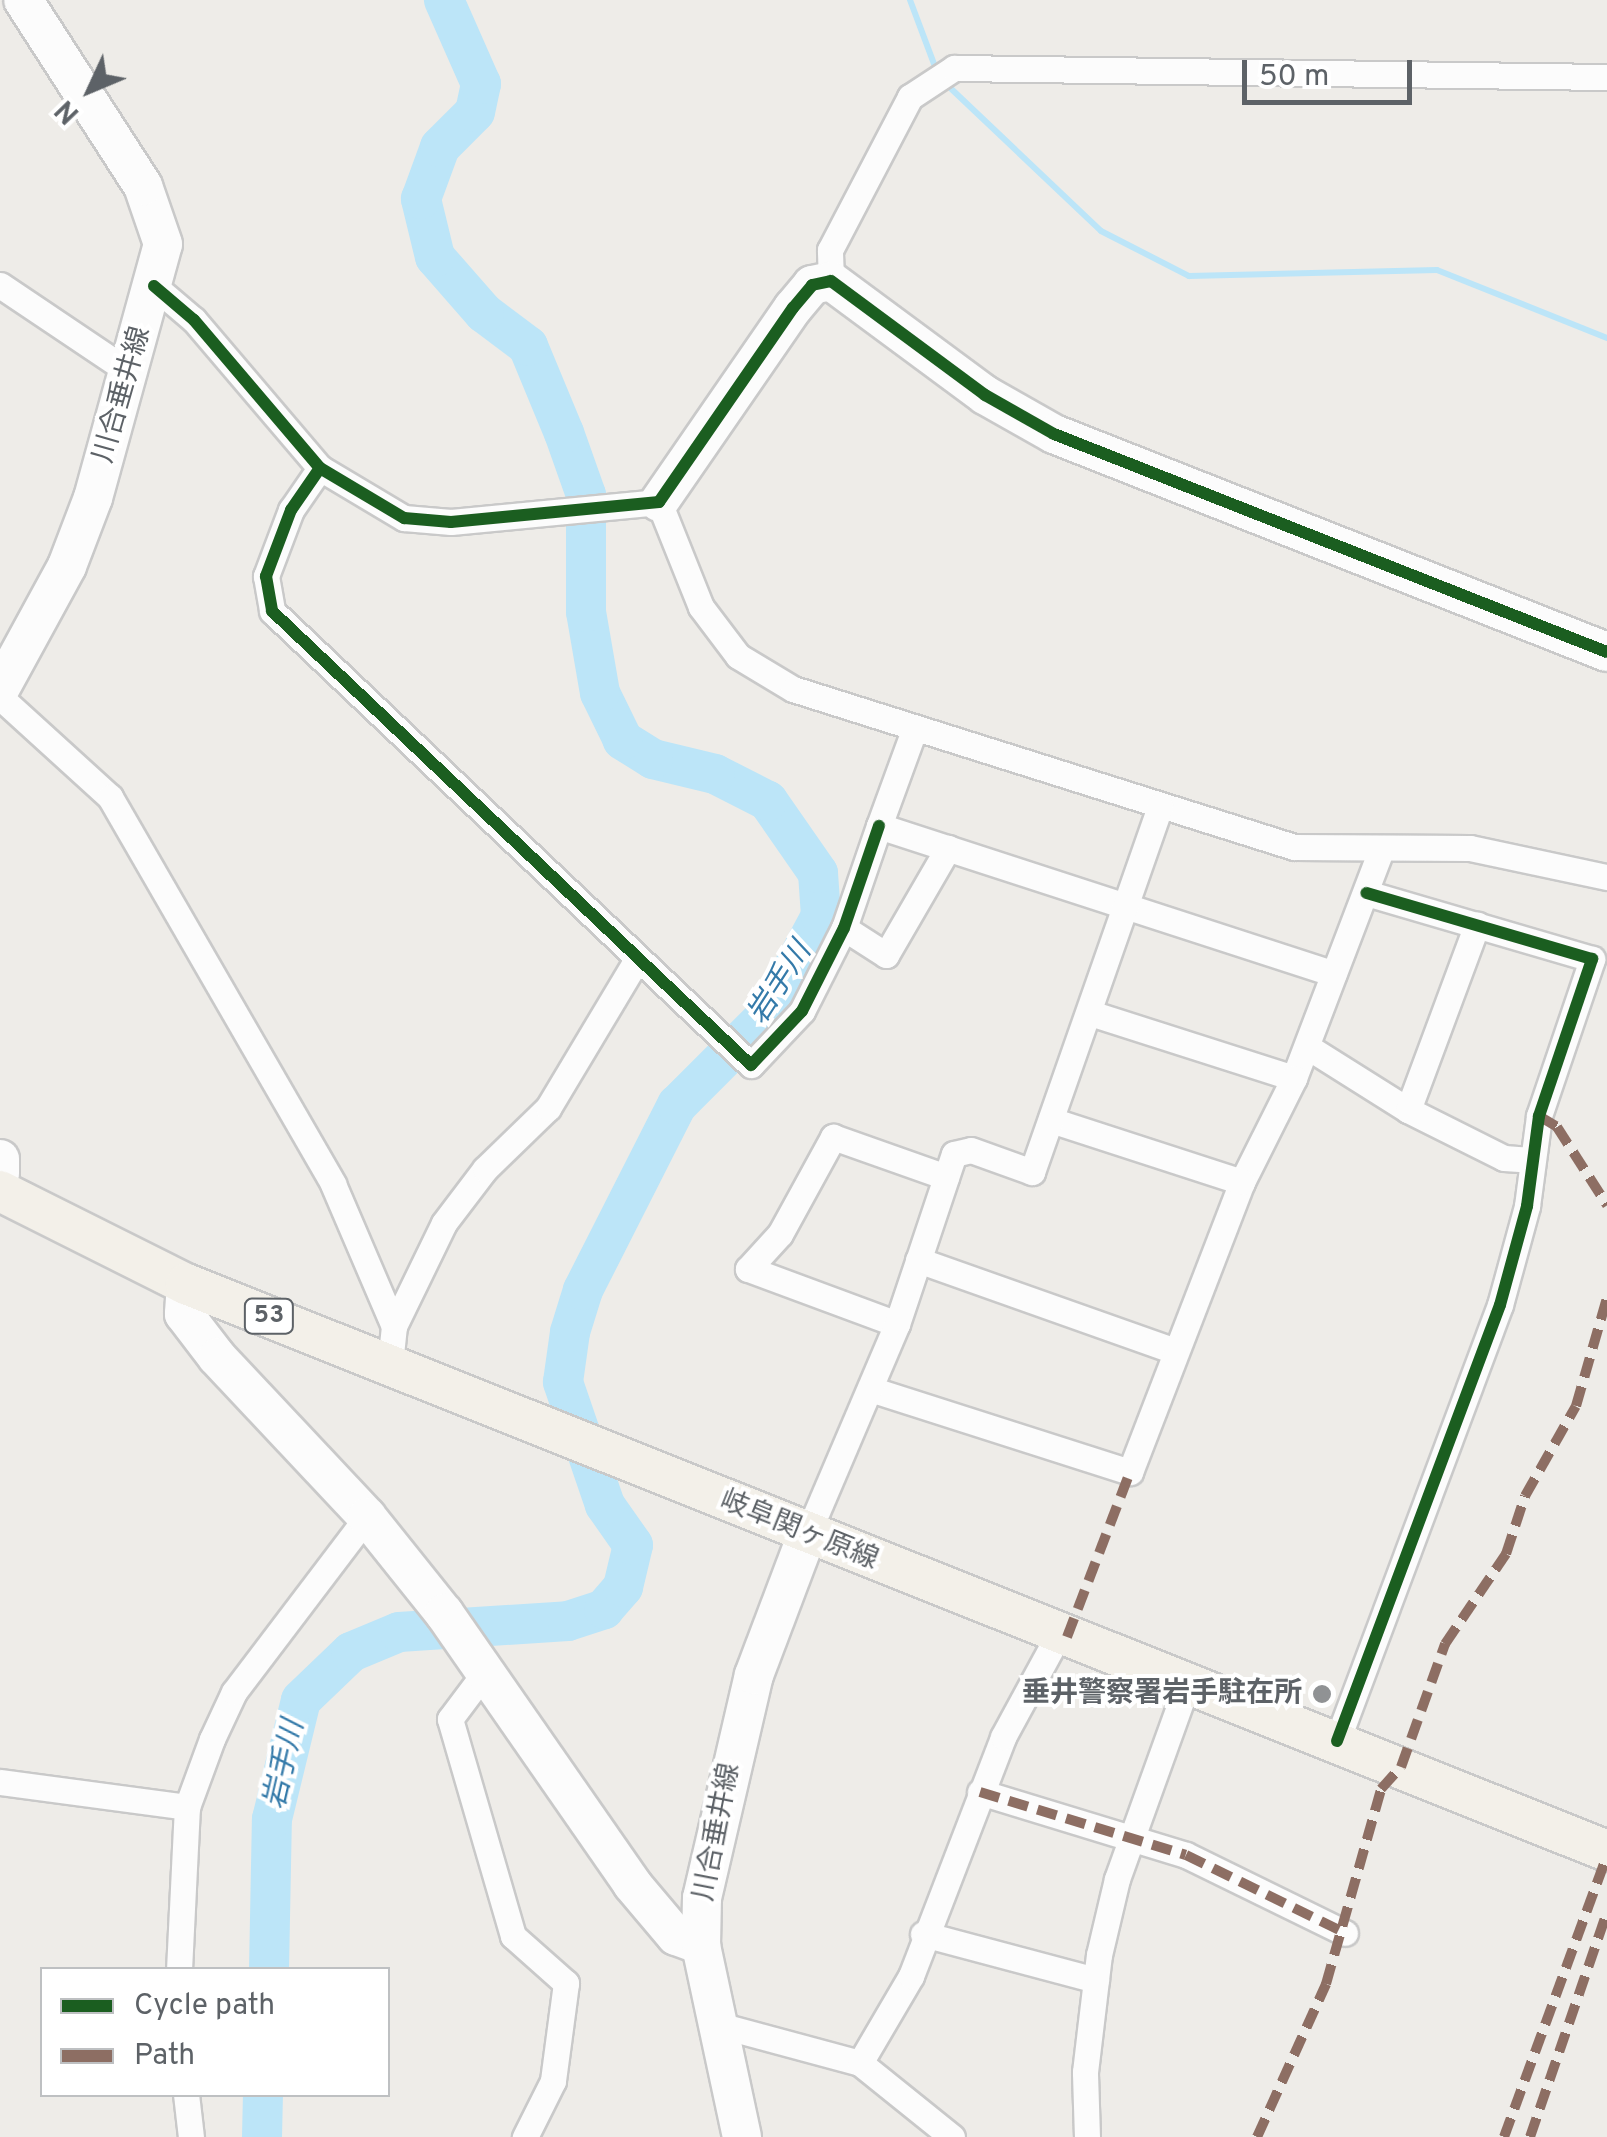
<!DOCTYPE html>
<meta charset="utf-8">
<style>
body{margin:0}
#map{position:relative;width:1607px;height:2137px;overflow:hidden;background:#eeece8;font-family:Overpass,"Noto Sans JP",sans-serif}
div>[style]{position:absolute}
.stream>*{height:6px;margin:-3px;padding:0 3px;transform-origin:3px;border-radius:3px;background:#bce5f8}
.river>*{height:40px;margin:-20px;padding:0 20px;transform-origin:20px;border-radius:20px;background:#bce5f8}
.roads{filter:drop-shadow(2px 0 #c9c9c9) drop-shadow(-2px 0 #c9c9c9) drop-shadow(0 2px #c9c9c9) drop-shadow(0 -2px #c9c9c9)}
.street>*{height:25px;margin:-12.5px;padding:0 12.5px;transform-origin:12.5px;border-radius:12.5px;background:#fcfcfc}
.secondary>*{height:38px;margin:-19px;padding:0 19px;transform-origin:19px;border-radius:19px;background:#fcfcfc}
.primary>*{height:40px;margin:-20px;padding:0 20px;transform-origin:20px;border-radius:20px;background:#f3f0e9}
.quiet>*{height:10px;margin-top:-5px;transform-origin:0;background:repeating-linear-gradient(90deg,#8d6e63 0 20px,transparent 0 30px)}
.cycleway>*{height:12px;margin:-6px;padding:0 6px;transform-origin:6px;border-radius:6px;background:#1b5e20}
.dots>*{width:28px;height:28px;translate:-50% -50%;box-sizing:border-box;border:5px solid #fff;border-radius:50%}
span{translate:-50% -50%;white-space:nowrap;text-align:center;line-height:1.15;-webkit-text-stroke:8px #fff;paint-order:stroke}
.shield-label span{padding:2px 8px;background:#fff;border:2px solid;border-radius:8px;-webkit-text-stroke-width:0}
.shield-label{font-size:25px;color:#5d6267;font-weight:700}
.street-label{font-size:28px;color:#5d6267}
.poi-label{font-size:28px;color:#5d6267;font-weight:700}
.right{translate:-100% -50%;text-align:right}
.water-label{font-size:30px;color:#347aa9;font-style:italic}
.legend{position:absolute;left:40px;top:1967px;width:350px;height:130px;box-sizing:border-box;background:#fff;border:2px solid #bec0c2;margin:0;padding:12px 18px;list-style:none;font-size:30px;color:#5d6267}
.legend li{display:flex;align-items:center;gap:20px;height:50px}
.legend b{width:50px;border:2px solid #bec0c2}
.north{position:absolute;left:40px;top:40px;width:100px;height:100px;-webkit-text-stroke:8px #fff;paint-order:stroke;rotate:226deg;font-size:28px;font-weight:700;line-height:40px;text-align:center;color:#5d6267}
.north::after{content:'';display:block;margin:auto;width:35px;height:45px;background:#5d6267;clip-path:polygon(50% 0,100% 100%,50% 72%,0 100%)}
.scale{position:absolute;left:1242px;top:60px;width:170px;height:45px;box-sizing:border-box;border:5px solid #5d6267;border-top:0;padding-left:12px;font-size:30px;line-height:35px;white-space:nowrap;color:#5d6267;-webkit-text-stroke:8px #fff;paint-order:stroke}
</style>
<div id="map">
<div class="stream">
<i style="left:910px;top:0;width:77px;rotate:69.4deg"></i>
<i style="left:944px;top:82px;width:216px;rotate:43.5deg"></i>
<i style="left:1101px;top:231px;width:99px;rotate:27.1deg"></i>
<i style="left:1189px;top:276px;width:248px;rotate:-1.4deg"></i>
<i style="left:1437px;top:270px;width:183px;rotate:21.8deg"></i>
</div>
<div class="river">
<i style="left:269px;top:1970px;width:151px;rotate:-88.9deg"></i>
<i style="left:272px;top:1819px;width:122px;rotate:-76.3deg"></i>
<i style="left:301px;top:1700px;width:69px;rotate:-43.8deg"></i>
<i style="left:351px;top:1652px;width:52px;rotate:-22.6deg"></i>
<i style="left:399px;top:1632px;width:169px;rotate:-3.7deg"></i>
<i style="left:568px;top:1621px;width:38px;rotate:-18deg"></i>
<i style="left:604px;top:1609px;width:29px;rotate:-49deg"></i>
<i style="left:623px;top:1587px;width:43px;rotate:-76.6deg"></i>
<i style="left:633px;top:1545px;width:49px;rotate:-125deg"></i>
<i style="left:605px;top:1505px;width:130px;rotate:-108.9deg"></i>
<i style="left:563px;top:1382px;width:50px;rotate:-82deg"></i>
<i style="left:570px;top:1332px;width:44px;rotate:-72.8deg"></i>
<i style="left:583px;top:1290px;width:208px;rotate:-63.1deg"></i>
<i style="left:677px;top:1105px;width:130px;rotate:-45deg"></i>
<i style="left:769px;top:1013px;width:110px;rotate:-61.8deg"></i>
<i style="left:821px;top:916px;width:43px;rotate:-94deg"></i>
<i style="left:818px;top:873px;width:88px;rotate:-124.8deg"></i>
<i style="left:768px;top:801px;width:59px;rotate:-153deg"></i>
<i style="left:715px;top:774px;width:64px;rotate:-166.4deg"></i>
<i style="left:653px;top:759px;width:36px;rotate:-148deg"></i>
<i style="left:623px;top:740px;width:52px;rotate:-116.1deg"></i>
<i style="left:600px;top:693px;width:82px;rotate:-99.8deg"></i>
<i style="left:586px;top:612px;width:117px;rotate:-90deg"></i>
<i style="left:586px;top:495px;width:66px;rotate:-109.5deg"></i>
<i style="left:564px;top:433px;width:94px;rotate:-112.5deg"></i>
<i style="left:528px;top:346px;width:55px;rotate:-143.1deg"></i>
<i style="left:484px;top:313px;width:74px;rotate:-131.2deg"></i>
<i style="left:435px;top:257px;width:60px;rotate:-103.6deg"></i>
<i style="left:421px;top:199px;width:55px;rotate:-69.9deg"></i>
<i style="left:440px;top:147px;width:49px;rotate:-45deg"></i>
<i style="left:475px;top:112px;width:29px;rotate:-78deg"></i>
<i style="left:481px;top:84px;width:92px;rotate:-113.8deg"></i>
<i style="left:262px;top:2137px;width:43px;rotate:-88.7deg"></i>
</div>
<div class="roads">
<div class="street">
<i style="left:831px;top:281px;width:31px;rotate:-92deg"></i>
<i style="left:830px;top:250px;width:173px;rotate:-62.4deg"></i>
<i style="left:910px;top:97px;width:53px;rotate:-33.4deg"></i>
<i style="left:954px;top:68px;width:653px;rotate:0.79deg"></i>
<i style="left:0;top:285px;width:158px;rotate:33.9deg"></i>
<i style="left:154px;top:286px;width:52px;rotate:40.4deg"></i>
<i style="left:194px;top:320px;width:194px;rotate:49.6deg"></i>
<i style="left:320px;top:468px;width:98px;rotate:30.8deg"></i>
<i style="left:404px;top:518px;width:47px;rotate:4.9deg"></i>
<i style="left:451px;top:522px;width:209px;rotate:-5.5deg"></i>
<i style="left:659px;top:502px;width:113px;rotate:68.2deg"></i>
<i style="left:701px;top:607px;width:61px;rotate:52.9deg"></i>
<i style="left:738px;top:656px;width:64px;rotate:31deg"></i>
<i style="left:793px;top:689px;width:525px;rotate:17.5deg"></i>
<i style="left:1294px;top:847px;width:176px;rotate:0.3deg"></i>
<i style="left:1470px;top:848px;width:140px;rotate:12deg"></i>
<i style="left:320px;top:468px;width:51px;rotate:124.6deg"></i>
<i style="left:291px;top:510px;width:71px;rotate:110.7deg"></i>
<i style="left:266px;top:576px;width:36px;rotate:80deg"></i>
<i style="left:272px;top:611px;width:660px;rotate:43.47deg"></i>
<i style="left:751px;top:1065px;width:74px;rotate:-46.6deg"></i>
<i style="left:802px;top:1011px;width:93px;rotate:-63.2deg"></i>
<i style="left:844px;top:928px;width:108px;rotate:-71.1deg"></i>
<i style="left:0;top:697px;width:149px;rotate:42.3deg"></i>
<i style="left:110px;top:797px;width:447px;rotate:60deg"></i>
<i style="left:333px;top:1184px;width:155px;rotate:66.8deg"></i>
<i style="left:394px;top:1326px;width:36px;rotate:96deg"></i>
<i style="left:913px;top:733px;width:99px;rotate:110.1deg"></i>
<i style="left:879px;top:826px;width:478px;rotate:18deg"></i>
<i style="left:844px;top:928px;width:50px;rotate:32.7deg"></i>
<i style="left:886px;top:955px;width:124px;rotate:-59.9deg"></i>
<i style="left:1090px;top:1013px;width:214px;rotate:17.7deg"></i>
<i style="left:1294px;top:1078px;width:244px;rotate:-69.1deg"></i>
<i style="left:1311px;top:1049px;width:115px;rotate:32.2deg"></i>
<i style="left:1408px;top:1110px;width:107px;rotate:26.6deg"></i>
<i style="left:1504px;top:1158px;width:27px;rotate:4deg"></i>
<i style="left:1408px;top:1110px;width:198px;rotate:-69.6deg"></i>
<i style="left:1242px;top:1182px;width:116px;rotate:-63.4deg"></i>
<i style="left:918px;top:1260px;width:273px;rotate:19.5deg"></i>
<i style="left:897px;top:1324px;width:159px;rotate:-159.7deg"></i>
<i style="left:748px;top:1269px;width:47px;rotate:-47.6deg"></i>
<i style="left:780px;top:1234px;width:111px;rotate:-61.3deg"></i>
<i style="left:833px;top:1137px;width:120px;rotate:19.5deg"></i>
<i style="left:394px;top:1326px;width:114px;rotate:-64.1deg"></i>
<i style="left:444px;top:1223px;width:68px;rotate:-52.8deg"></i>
<i style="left:485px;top:1169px;width:88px;rotate:-44.1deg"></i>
<i style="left:548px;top:1108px;width:174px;rotate:-59.1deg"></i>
<i style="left:870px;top:1389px;width:273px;rotate:17.7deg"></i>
<i style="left:1130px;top:1472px;width:311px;rotate:-68.9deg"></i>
<i style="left:1242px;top:1182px;width:201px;rotate:-162deg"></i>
<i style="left:807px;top:1535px;width:229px;rotate:-66.9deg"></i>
<i style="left:897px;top:1324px;width:179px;rotate:-71.5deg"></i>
<i style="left:954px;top:1154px;width:17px;rotate:-13deg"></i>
<i style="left:971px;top:1150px;width:65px;rotate:19.8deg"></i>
<i style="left:1032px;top:1172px;width:388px;rotate:-70.7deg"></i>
<i style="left:486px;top:1671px;width:60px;rotate:126.9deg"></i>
<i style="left:450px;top:1719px;width:226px;rotate:73.8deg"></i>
<i style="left:513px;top:1936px;width:71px;rotate:41.6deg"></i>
<i style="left:566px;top:1983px;width:99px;rotate:97.6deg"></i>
<i style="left:553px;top:2081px;width:63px;rotate:116.6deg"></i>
<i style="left:1337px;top:1741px;width:465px;rotate:-69.5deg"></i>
<i style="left:1500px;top:1305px;width:103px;rotate:-74.7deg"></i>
<i style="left:1527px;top:1206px;width:91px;rotate:-82.4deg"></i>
<i style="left:1539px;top:1116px;width:166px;rotate:-71.3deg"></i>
<i style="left:1592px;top:959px;width:235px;rotate:-163.7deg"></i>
<i style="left:0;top:1782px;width:189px;rotate:7.6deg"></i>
<i style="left:980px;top:1792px;width:215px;rotate:17deg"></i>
<i style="left:1186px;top:1855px;width:177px;rotate:26.1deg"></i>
<i style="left:923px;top:1934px;width:179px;rotate:14.9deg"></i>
<i style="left:179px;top:1970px;width:163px;rotate:-87.2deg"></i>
<i style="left:187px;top:1807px;width:72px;rotate:-69.8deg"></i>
<i style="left:212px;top:1739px;width:52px;rotate:-64.9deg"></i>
<i style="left:234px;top:1692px;width:220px;rotate:-52.8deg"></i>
<i style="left:719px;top:2025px;width:146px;rotate:15.1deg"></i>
<i style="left:860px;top:2063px;width:118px;rotate:38.8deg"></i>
<i style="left:860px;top:2063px;width:101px;rotate:-59.6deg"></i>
<i style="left:911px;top:1976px;width:256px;rotate:-68.9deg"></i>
<i style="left:1003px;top:1737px;width:117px;rotate:-61.5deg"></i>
<i style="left:186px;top:2094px;width:43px;rotate:83.4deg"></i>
<i style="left:1087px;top:2137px;width:65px;rotate:-91.8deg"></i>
<i style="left:1085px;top:2072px;width:118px;rotate:-83.2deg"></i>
<i style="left:1099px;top:1955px;width:78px;rotate:-76.7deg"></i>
<i style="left:1117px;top:1879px;width:206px;rotate:-70.2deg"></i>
</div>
<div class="secondary">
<i style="left:659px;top:502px;width:236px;rotate:-55.4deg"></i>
<i style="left:793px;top:308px;width:30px;rotate:-50deg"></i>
<i style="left:812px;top:285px;width:19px;rotate:-12deg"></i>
<i style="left:831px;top:281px;width:192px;rotate:36.5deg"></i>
<i style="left:985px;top:395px;width:79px;rotate:29.5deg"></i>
<i style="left:1054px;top:434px;width:594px;rotate:21.52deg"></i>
<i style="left:0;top:689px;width:140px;rotate:-61.4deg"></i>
<i style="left:67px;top:566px;width:73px;rotate:-69.1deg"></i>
<i style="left:93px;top:498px;width:263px;rotate:-74.6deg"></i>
<i style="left:163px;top:244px;width:61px;rotate:-109deg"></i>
<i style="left:143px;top:186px;width:221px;rotate:-122.8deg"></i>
<i style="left:0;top:1159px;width:14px;rotate:90deg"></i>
<i style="left:186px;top:1284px;width:30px;rotate:94deg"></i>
<i style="left:184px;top:1314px;width:54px;rotate:52.5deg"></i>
<i style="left:217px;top:1357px;width:219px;rotate:46.8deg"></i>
<i style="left:367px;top:1517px;width:123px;rotate:51.3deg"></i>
<i style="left:444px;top:1613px;width:330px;rotate:55.2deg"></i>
<i style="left:632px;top:1884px;width:68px;rotate:49.8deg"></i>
<i style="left:676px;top:1936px;width:27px;rotate:20deg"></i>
<i style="left:742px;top:2137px;width:196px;rotate:-102.1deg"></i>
<i style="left:701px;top:1945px;width:47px;rotate:-88.8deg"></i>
<i style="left:702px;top:1898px;width:229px;rotate:-76.9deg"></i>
<i style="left:754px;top:1675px;width:150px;rotate:-69.3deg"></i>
</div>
<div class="primary">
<i style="left:0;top:1191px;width:208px;rotate:26.6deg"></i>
<i style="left:186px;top:1284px;width:1530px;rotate:21.75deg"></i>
</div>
</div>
<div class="quiet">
<i style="left:1539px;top:1116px;width:21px;rotate:31deg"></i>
<i style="left:1557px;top:1127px;width:93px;rotate:57.3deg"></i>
<i style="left:1067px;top:1637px;width:177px;rotate:-69.1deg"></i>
<i style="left:980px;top:1792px;width:215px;rotate:17deg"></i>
<i style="left:1186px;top:1855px;width:177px;rotate:26.1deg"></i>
<i style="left:1257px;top:2137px;width:168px;rotate:-65.7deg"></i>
<i style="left:1326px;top:1984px;width:203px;rotate:-74.2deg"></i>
<i style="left:1381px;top:1789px;width:30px;rotate:-48deg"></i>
<i style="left:1401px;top:1767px;width:131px;rotate:-70.3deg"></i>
<i style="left:1445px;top:1644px;width:109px;rotate:-55.9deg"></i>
<i style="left:1506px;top:1554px;width:61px;rotate:-71.9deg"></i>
<i style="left:1525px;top:1496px;width:103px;rotate:-60.5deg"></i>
<i style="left:1576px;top:1406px;width:112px;rotate:-74deg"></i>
<i style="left:1504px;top:2137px;width:299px;rotate:-69.9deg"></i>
<i style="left:1530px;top:2137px;width:238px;rotate:-71.1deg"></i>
</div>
<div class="cycleway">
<i style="left:154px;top:286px;width:52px;rotate:40.4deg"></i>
<i style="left:194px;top:320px;width:194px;rotate:49.6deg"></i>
<i style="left:320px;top:468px;width:98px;rotate:30.8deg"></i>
<i style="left:404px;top:518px;width:47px;rotate:4.9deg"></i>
<i style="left:451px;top:522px;width:209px;rotate:-5.5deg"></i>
<i style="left:659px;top:502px;width:236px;rotate:-55.4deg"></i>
<i style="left:793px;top:308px;width:30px;rotate:-50deg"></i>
<i style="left:812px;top:285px;width:19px;rotate:-12deg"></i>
<i style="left:831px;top:281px;width:192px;rotate:36.5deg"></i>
<i style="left:985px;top:395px;width:79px;rotate:29.5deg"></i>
<i style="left:1054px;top:434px;width:594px;rotate:21.52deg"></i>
<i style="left:320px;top:468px;width:51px;rotate:124.6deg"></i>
<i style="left:291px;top:510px;width:71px;rotate:110.7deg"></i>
<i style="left:266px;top:576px;width:36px;rotate:80deg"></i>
<i style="left:272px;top:611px;width:660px;rotate:43.47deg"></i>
<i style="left:751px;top:1065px;width:74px;rotate:-46.6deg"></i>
<i style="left:802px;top:1011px;width:93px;rotate:-63.2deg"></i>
<i style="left:844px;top:928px;width:108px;rotate:-71.1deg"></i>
<i style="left:1337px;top:1741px;width:465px;rotate:-69.5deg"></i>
<i style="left:1500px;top:1305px;width:103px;rotate:-74.7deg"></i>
<i style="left:1527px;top:1206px;width:91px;rotate:-82.4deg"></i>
<i style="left:1539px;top:1116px;width:166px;rotate:-71.3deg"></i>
<i style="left:1592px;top:959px;width:235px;rotate:-163.7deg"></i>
</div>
<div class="dots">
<i style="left:1322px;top:1694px;background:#909294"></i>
</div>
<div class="shield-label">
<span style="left:269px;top:1316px">53</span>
</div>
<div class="street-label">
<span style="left:123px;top:395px;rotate:-74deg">川合垂井線</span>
<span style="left:799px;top:1531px;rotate:22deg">岐阜関ヶ原線</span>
<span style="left:718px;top:1832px;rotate:-79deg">川合垂井線</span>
</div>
<div class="poi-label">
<span class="right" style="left:1302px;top:1694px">垂井警察署岩手駐在所</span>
</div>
<div class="water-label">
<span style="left:781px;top:984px;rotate:-57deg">岩手川</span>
<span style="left:286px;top:1765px;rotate:-77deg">岩手川</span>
</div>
<ul class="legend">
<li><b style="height:12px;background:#1b5e20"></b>Cycle path</li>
<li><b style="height:12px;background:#8d6e63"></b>Path</li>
</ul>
<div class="north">N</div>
<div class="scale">50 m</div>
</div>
